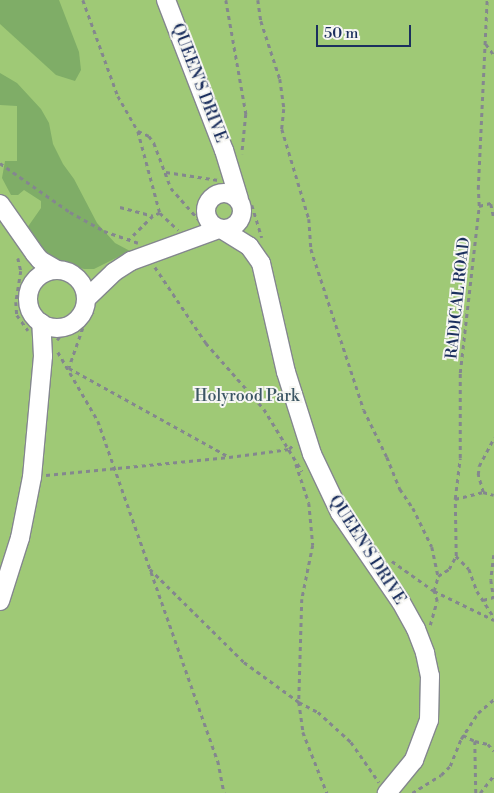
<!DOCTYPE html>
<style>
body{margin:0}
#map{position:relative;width:494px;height:793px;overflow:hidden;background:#eddfbe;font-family:"Libre Bodoni",serif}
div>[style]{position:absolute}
.green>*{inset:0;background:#9fc976}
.forest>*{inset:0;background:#7fad67}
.path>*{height:2.5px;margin-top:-1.25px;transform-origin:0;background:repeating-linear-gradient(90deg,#84878e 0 4px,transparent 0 8px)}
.roads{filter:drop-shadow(1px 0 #84878e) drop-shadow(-1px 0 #84878e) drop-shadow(0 1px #84878e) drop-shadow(0 -1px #84878e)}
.minor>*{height:18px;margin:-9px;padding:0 9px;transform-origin:9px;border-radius:9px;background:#fff}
.minor>.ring{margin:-9px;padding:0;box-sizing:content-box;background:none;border:18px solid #fff;border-radius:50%}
span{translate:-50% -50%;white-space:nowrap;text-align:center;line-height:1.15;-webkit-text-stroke:4px #f6f6f2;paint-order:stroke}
.street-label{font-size:16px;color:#1b2f5e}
.park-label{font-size:16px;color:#3c5664}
.scale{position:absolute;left:316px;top:25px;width:95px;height:22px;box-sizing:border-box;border:2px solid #1b2f5e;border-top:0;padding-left:6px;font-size:15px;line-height:18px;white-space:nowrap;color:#1b2f5e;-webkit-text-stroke:4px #f6f6f2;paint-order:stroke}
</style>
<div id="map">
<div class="green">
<i style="clip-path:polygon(0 0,494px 0,494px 793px,0 793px)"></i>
</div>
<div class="forest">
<i style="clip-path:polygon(0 0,59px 0,79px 52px,81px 70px,75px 81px,56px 75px,0 24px)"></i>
<i style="clip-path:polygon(0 73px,17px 83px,41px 109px,49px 123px,53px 144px,63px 164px,74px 179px,97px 223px,115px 243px,130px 251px,94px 269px,84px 269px,52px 260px,44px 254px,27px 228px,41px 208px,41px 201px,24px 190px,18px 195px,11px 195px,2px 178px,5px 161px,17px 161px,17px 106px,0 105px)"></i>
</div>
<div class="path">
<i style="left:83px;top:0;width:102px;rotate:70deg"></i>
<i style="left:118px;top:96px;width:40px;rotate:60.3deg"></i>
<i style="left:138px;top:131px;width:85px;rotate:75deg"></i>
<i style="left:160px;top:213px;width:8px;rotate:157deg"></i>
<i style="left:153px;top:216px;width:33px;rotate:135deg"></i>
<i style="left:226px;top:0;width:116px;rotate:80deg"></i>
<i style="left:246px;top:114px;width:40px;rotate:95.7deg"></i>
<i style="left:258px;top:0;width:21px;rotate:82deg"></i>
<i style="left:261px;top:21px;width:61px;rotate:71.9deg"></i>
<i style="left:280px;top:79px;width:30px;rotate:82deg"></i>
<i style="left:284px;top:109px;width:20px;rotate:96deg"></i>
<i style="left:282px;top:129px;width:94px;rotate:73.3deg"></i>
<i style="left:309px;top:219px;width:30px;rotate:86deg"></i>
<i style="left:311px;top:249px;width:169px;rotate:71.8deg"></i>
<i style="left:364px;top:410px;width:52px;rotate:63.9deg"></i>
<i style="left:387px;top:457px;width:35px;rotate:68deg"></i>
<i style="left:400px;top:489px;width:23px;rotate:56deg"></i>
<i style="left:413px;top:508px;width:43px;rotate:64deg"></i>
<i style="left:432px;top:547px;width:30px;rotate:78deg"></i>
<i style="left:486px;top:44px;width:14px;rotate:54deg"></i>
<i style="left:138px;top:131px;width:12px;rotate:24deg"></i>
<i style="left:149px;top:136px;width:9px;rotate:54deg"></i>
<i style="left:154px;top:143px;width:48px;rotate:69.3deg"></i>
<i style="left:171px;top:188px;width:45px;rotate:48.6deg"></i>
<i style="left:0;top:163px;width:85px;rotate:35deg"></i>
<i style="left:70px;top:212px;width:39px;rotate:29deg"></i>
<i style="left:104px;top:231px;width:36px;rotate:19deg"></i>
<i style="left:166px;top:172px;width:53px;rotate:8.7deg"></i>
<i style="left:491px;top:204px;width:14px;rotate:78deg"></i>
<i style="left:252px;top:205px;width:34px;rotate:73deg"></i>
<i style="left:479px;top:206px;width:16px;rotate:-15deg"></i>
<i style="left:120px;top:207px;width:34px;rotate:15deg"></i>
<i style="left:160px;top:213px;width:25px;rotate:43deg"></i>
<i style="left:18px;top:258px;width:13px;rotate:77deg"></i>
<i style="left:21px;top:271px;width:31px;rotate:99deg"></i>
<i style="left:16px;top:302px;width:13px;rotate:86deg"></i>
<i style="left:17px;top:315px;width:19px;rotate:54deg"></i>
<i style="left:155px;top:267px;width:92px;rotate:56.1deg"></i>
<i style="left:206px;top:343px;width:88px;rotate:48.7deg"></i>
<i style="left:264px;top:409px;width:73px;rotate:58.5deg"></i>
<i style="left:83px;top:328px;width:42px;rotate:109.3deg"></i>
<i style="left:69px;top:368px;width:182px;rotate:29deg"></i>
<i style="left:57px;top:340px;width:5px;rotate:-53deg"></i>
<i style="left:60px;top:336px;width:25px;rotate:-23deg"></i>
<i style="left:83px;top:326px;width:17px;rotate:-54deg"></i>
<i style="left:58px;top:352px;width:80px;rotate:59.9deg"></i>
<i style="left:98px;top:421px;width:361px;rotate:70.6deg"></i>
<i style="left:218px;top:761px;width:33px;rotate:79deg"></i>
<i style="left:296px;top:464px;width:41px;rotate:71.6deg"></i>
<i style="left:309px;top:503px;width:42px;rotate:84.6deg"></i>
<i style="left:313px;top:545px;width:55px;rotate:101.5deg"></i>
<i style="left:302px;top:599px;width:103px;rotate:91.7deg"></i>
<i style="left:299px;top:702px;width:30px;rotate:82deg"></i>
<i style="left:303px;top:732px;width:66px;rotate:68.5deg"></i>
<i style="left:46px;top:475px;width:184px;rotate:-5.6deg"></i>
<i style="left:229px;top:457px;width:61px;rotate:-7.6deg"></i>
<i style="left:289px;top:449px;width:7px;rotate:-45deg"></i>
<i style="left:483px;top:492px;width:18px;rotate:-106deg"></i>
<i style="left:478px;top:475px;width:9px;rotate:-84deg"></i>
<i style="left:479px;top:466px;width:32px;rotate:-62deg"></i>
<i style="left:455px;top:499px;width:29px;rotate:-14deg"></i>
<i style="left:483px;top:492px;width:11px;rotate:15deg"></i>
<i style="left:494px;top:555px;width:25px;rotate:97deg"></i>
<i style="left:491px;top:580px;width:18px;rotate:81deg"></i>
<i style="left:456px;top:556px;width:18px;rotate:45deg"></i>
<i style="left:469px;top:569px;width:23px;rotate:70deg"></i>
<i style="left:477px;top:591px;width:31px;rotate:57deg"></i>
<i style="left:392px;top:561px;width:52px;rotate:35.5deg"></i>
<i style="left:434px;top:591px;width:67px;rotate:25.8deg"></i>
<i style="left:150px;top:569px;width:132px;rotate:44.7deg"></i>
<i style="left:244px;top:662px;width:68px;rotate:36deg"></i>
<i style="left:299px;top:702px;width:21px;rotate:28deg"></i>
<i style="left:318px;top:712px;width:45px;rotate:42.3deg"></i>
<i style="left:351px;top:742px;width:49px;rotate:55deg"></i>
<i style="left:483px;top:600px;width:11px;rotate:-15deg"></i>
<i style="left:430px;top:625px;width:25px;rotate:-74deg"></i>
<i style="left:437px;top:601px;width:10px;rotate:-107deg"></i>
<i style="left:434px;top:591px;width:16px;rotate:-75deg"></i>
<i style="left:438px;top:576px;width:13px;rotate:-32deg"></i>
<i style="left:449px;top:569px;width:15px;rotate:-62deg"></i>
<i style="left:456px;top:556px;width:57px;rotate:-91deg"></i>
<i style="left:455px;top:499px;width:41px;rotate:-83deg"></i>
<i style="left:460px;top:458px;width:85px;rotate:-90deg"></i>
<i style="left:460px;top:373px;width:168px;rotate:-83.5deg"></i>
<i style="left:479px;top:206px;width:17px;rotate:-93deg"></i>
<i style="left:478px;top:189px;width:189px;rotate:-87.3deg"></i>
<i style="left:463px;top:735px;width:13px;rotate:27deg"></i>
<i style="left:475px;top:741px;width:52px;rotate:88.9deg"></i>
<i style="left:475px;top:741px;width:13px;rotate:13deg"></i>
<i style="left:488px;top:744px;width:9px;rotate:49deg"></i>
<i style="left:412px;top:793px;width:34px;rotate:-32deg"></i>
<i style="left:441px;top:775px;width:13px;rotate:-45deg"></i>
<i style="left:450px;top:766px;width:29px;rotate:-68deg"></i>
<i style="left:461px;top:739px;width:31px;rotate:-57deg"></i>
<i style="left:478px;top:713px;width:21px;rotate:-41deg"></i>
<i style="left:480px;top:793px;width:23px;rotate:-52deg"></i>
</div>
<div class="roads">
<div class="minor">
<i style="left:166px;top:0;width:161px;rotate:68.9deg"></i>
<i style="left:224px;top:150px;width:51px;rotate:73deg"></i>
<i class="ring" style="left:206px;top:193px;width:18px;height:18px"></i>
<i style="left:0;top:204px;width:61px;rotate:55deg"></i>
<i style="left:35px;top:254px;width:8px;rotate:50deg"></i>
<i style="left:40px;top:260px;width:20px;rotate:30deg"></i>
<i style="left:223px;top:230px;width:31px;rotate:32deg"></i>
<i style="left:249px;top:246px;width:21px;rotate:55deg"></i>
<i style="left:261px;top:263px;width:112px;rotate:77.1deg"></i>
<i style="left:286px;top:372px;width:86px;rotate:72.4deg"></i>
<i style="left:312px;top:454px;width:65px;rotate:64.6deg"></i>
<i style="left:340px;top:513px;width:108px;rotate:55.6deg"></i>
<i style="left:401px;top:602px;width:31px;rotate:61deg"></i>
<i style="left:416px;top:629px;width:26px;rotate:69deg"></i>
<i style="left:425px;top:653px;width:24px;rotate:78deg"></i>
<i style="left:430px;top:676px;width:44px;rotate:91.3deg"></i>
<i style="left:429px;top:720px;width:43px;rotate:110.6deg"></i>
<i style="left:414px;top:760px;width:43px;rotate:129.3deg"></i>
<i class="ring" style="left:28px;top:270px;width:40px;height:40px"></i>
<i style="left:86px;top:299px;width:39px;rotate:-44deg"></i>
<i style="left:114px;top:272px;width:20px;rotate:-33deg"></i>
<i style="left:131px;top:261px;width:94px;rotate:-20deg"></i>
<i style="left:0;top:601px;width:66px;rotate:-72.4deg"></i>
<i style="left:20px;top:538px;width:62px;rotate:-78.9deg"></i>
<i style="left:32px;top:477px;width:121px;rotate:-84.8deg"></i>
<i style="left:43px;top:356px;width:33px;rotate:-93deg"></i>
</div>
</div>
<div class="street-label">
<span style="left:199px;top:83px;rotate:69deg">QUEEN'S DRIVE</span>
<span style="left:458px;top:298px;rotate:-84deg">RADICAL ROAD</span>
<span style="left:367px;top:550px;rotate:57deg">QUEEN'S DRIVE</span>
</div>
<div class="park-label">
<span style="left:247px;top:396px">Holyrood Park</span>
</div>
<div class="scale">50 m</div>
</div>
